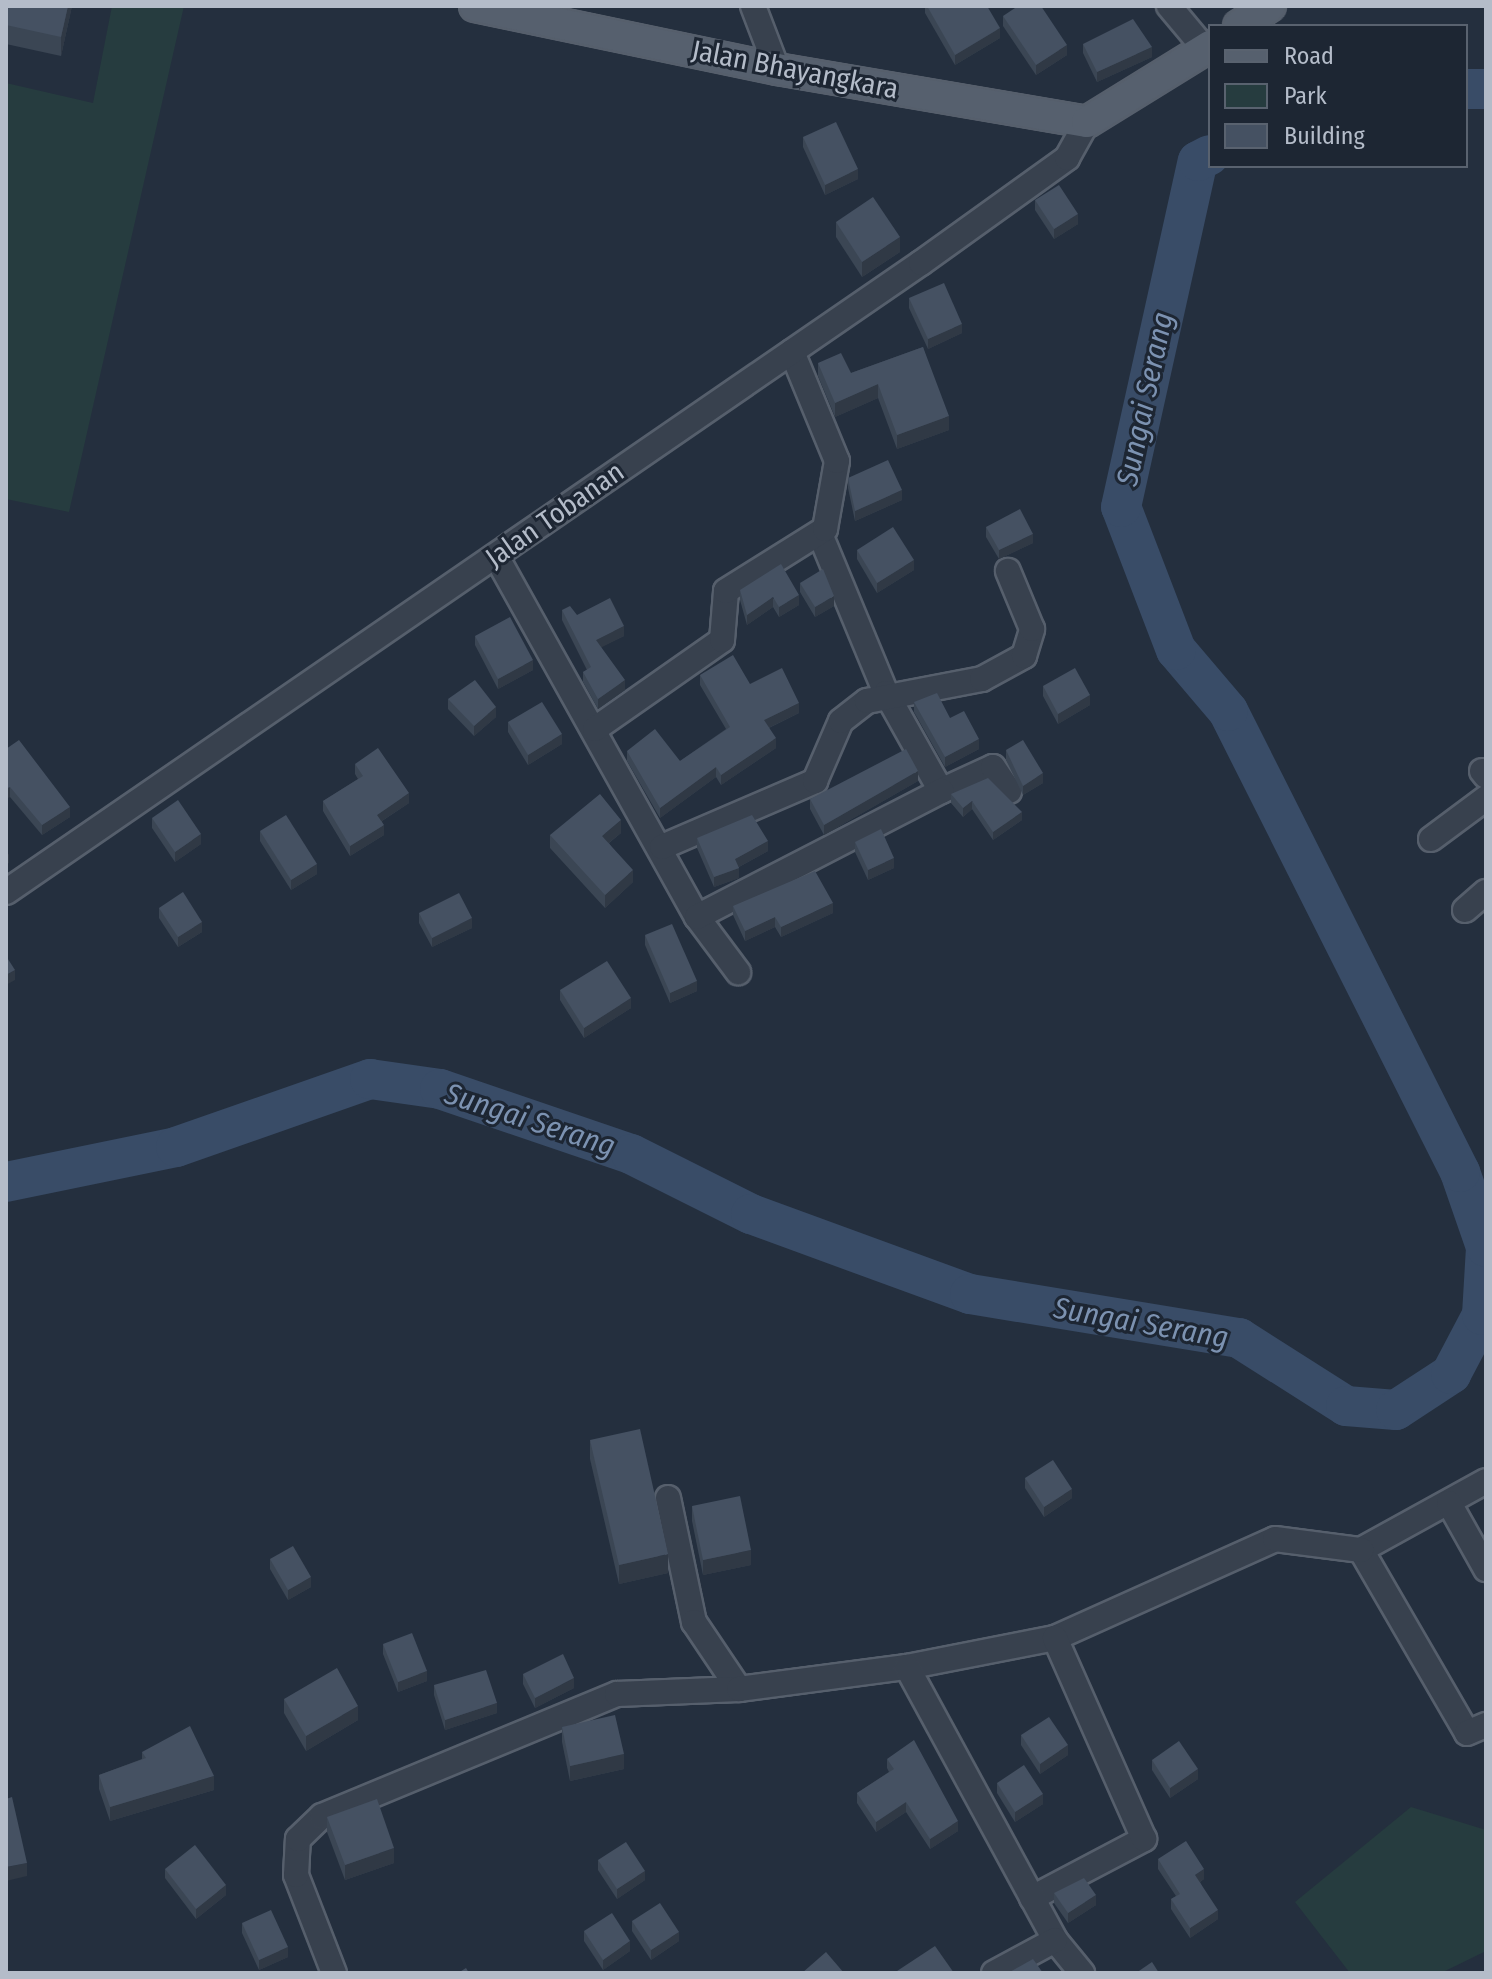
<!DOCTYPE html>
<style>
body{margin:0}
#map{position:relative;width:1492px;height:1979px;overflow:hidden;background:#242f3e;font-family:"Fira Sans Condensed",sans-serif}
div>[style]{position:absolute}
.green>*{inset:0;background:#263c3f}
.river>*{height:40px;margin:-20px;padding:0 20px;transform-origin:20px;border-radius:20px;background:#394c67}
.roads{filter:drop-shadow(2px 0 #565f6c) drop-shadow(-2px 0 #565f6c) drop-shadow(0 2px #565f6c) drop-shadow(0 -2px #565f6c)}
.minor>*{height:24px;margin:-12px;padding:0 12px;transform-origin:12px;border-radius:12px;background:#38414e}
.major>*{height:30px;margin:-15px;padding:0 15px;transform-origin:15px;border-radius:15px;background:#56606e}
.wall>*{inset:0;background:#3b4654}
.shaded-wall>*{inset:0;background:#303945}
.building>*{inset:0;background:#455162}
span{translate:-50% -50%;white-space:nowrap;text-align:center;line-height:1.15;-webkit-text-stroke:6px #1d2633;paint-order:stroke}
.street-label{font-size:28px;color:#b4bcc9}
.water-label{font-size:30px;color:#7c92b1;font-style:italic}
.frame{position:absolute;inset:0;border:8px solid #b4bcc9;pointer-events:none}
.legend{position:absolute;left:1208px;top:24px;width:260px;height:144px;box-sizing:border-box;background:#1d2633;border:2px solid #59626f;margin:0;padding:10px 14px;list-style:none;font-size:24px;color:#b4bcc9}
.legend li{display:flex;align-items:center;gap:16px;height:40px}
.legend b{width:40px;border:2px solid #59626f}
</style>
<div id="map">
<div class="green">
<i style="clip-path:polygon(112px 6px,184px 6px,69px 512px,6px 499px,6px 83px,93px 103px)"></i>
<i style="clip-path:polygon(1411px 1807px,1486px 1830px,1486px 1951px,1441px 1973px,1350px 1973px,1295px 1902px)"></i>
</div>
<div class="river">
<i style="left:1466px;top:89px;width:20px"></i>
<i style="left:6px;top:1182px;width:174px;rotate:-11.6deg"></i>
<i style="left:176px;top:1147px;width:206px;rotate:-19.3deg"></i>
<i style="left:370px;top:1079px;width:71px;rotate:8.1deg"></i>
<i style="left:440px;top:1089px;width:202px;rotate:18.8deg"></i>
<i style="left:631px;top:1154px;width:134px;rotate:26.6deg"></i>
<i style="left:751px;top:1214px;width:233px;rotate:20.1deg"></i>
<i style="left:970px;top:1294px;width:273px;rotate:9.3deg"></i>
<i style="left:1239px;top:1338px;width:127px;rotate:32.4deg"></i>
<i style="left:1346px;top:1406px;width:50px;rotate:4.6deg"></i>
<i style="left:1396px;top:1410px;width:66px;rotate:-33.2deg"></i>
<i style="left:1451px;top:1374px;width:67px;rotate:-62.3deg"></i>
<i style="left:1482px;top:1315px;width:68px;rotate:-86.6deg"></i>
<i style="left:1486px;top:1247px;width:79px;rotate:-109.1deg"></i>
<i style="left:1460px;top:1172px;width:516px;rotate:-116.71deg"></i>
<i style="left:1228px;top:711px;width:80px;rotate:-130.4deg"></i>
<i style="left:1176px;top:650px;width:153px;rotate:-111deg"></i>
<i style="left:1121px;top:507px;width:354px;rotate:-77.5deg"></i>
<i style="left:1198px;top:161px;width:13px;rotate:-27deg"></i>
</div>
<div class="roads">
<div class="minor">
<i style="left:753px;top:6px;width:67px;rotate:69.1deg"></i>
<i style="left:1169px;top:6px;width:56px;rotate:50.1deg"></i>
<i style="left:820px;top:534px;width:172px;rotate:67.5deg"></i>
<i style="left:886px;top:693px;width:112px;rotate:60.7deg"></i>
<i style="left:941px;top:791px;width:57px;rotate:-24.8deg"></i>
<i style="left:993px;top:767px;width:29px;rotate:56deg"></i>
<i style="left:496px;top:556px;width:413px;rotate:60.9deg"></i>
<i style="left:697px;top:917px;width:69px;rotate:53.3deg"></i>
<i style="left:595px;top:729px;width:155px;rotate:-35deg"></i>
<i style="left:722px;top:640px;width:49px;rotate:-85.3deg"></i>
<i style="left:726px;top:591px;width:117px;rotate:-32.1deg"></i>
<i style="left:825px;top:529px;width:69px;rotate:-80deg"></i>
<i style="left:837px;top:461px;width:118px;rotate:-112.4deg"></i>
<i style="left:1482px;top:771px;width:6px;rotate:51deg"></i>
<i style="left:1431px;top:839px;width:69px;rotate:-36.7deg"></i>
<i style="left:662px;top:847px;width:167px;rotate:-23.3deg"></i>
<i style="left:815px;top:781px;width:65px;rotate:-66.6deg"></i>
<i style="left:841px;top:721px;width:33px;rotate:-38deg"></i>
<i style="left:867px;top:701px;width:117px;rotate:-10.8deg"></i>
<i style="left:982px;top:679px;width:48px;rotate:-28.7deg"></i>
<i style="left:1024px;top:656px;width:28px;rotate:-73deg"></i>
<i style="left:1032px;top:629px;width:63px;rotate:-112.5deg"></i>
<i style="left:6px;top:892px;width:1110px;rotate:-34.51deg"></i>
<i style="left:921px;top:263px;width:180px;rotate:-35.7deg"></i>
<i style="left:1067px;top:158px;width:41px;rotate:-60.9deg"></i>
<i style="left:1465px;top:910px;width:28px;rotate:-41deg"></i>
<i style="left:697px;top:917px;width:275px;rotate:-27.3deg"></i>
<i style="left:1486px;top:1481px;width:143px;rotate:151.1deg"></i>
<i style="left:1361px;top:1550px;width:211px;rotate:59.9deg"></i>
<i style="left:1467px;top:1733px;width:21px;rotate:-23deg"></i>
<i style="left:668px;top:1498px;width:127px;rotate:78.2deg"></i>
<i style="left:694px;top:1622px;width:81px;rotate:56.1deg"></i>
<i style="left:1449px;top:1503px;width:76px;rotate:60.7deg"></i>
<i style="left:907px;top:1667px;width:151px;rotate:-11.1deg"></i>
<i style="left:1055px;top:1638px;width:241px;rotate:-24.2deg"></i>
<i style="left:1275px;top:1539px;width:87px;rotate:7.3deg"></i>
<i style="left:1032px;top:1898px;width:127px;rotate:-27.8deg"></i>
<i style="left:1144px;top:1839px;width:220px;rotate:-113.9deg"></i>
<i style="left:334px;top:1973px;width:105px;rotate:-111.2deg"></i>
<i style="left:296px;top:1875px;width:36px;rotate:-87deg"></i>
<i style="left:298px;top:1839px;width:33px;rotate:-44deg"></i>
<i style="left:322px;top:1816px;width:319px;rotate:-22.5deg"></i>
<i style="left:617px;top:1694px;width:122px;rotate:-2.3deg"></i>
<i style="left:739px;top:1689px;width:169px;rotate:-7.5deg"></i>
<i style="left:907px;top:1667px;width:311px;rotate:61.5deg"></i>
<i style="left:1055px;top:1940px;width:43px;rotate:50.7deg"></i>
<i style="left:994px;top:1973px;width:69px;rotate:-28.4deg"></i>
</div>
<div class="major">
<i style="left:475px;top:6px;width:309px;rotate:11.8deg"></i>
<i style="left:777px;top:69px;width:314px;rotate:9.7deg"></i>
<i style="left:1087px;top:122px;width:145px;rotate:-31.7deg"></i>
<i style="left:1239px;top:26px;width:37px;rotate:-33deg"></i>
</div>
</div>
<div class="wall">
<i style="clip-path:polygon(6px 6px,72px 6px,61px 56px,6px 44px)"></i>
<i style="clip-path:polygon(925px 6px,987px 6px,1000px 38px,955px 65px,925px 13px)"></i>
<i style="clip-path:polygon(1003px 16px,1067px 55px,1036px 75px,1003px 26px)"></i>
<i style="clip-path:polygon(1083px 44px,1152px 57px,1097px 82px,1083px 53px)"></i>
<i style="clip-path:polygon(803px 137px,858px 179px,825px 195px,803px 147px)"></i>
<i style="clip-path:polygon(1035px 200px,1078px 224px,1054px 239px,1035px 210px)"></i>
<i style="clip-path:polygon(836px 222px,900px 252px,862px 277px,836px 237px)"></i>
<i style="clip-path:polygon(909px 298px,962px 333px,928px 349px,909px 308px)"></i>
<i style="clip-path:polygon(923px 347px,949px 430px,897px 449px,878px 398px,835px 417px,818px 376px,818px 363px,851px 373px)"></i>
<i style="clip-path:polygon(848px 478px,902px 500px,855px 521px,848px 488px)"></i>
<i style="clip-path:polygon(986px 527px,1033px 543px,999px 559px,986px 537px)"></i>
<i style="clip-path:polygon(857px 550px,914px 570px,877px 593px,857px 559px)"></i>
<i style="clip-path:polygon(800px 583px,834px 606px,815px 617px,800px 592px)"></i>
<i style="clip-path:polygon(740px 590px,799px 605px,779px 617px,773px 607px,747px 625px,740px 600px)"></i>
<i style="clip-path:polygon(562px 610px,577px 615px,624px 636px,601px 647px,625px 690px,598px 709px,583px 682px,583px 672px,587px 670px,562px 620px)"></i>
<i style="clip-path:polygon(475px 636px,533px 670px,498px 689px,475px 645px)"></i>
<i style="clip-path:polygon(700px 675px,750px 684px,799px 713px,769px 728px,776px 748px,721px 785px,716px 777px,660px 818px,627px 761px,627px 751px,680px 761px,726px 729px,700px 685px)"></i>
<i style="clip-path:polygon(1043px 686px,1090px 705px,1058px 724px,1043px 696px)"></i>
<i style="clip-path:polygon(448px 699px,496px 717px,474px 736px,448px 709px)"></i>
<i style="clip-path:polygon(914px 702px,950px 718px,979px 749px,945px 767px,914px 712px)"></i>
<i style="clip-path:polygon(508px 722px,562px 744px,528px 765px,508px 732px)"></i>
<i style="clip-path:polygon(6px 749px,70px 817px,42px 835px,10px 797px)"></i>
<i style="clip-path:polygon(1006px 750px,1043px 783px,1023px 795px,1006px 760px)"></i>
<i style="clip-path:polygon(355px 764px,409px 803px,382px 821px,384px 835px,350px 856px,323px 811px,323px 801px,358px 779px,355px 774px)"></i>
<i style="clip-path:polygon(918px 781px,824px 835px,810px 809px,810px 799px)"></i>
<i style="clip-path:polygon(951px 794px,1022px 820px,993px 840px,972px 809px,963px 817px,951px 803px)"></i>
<i style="clip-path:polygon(152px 818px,201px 844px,175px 862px,152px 828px)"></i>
<i style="clip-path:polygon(260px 831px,317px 874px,291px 890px,260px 841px)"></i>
<i style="clip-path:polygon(621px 833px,609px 843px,633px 882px,605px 908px,550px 848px,550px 835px)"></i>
<i style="clip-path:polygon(697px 838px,768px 851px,739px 867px,739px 878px,714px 887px,697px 848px)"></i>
<i style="clip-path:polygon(855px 842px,894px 868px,868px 880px,855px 852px)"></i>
<i style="clip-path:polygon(733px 906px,833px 913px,781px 937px,775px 927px,745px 941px,733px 915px)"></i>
<i style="clip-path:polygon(159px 908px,202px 932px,178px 947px,159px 918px)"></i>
<i style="clip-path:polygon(419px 913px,472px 928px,432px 947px,419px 923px)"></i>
<i style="clip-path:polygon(645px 935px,697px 991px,670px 1003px,645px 945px)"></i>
<i style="clip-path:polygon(560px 990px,631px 1008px,584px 1038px,560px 1000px)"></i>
<i style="clip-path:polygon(590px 1440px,668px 1573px,619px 1584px,590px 1459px)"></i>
<i style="clip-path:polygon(1025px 1478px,1072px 1498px,1044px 1517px,1025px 1488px)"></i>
<i style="clip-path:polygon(692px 1506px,751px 1565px,703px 1575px,692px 1521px)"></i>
<i style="clip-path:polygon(270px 1559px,311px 1587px,288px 1600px,270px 1569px)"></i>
<i style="clip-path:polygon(383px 1644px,427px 1681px,398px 1692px,383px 1654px)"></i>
<i style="clip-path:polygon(523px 1674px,574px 1688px,535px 1708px,523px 1684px)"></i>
<i style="clip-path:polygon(434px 1685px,497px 1713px,445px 1730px,434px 1695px)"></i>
<i style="clip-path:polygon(284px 1699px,358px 1720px,306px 1751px,284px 1713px)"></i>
<i style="clip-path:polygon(562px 1727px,624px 1769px,570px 1781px,562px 1742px)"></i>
<i style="clip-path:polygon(1021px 1735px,1068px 1755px,1040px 1774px,1021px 1745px)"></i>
<i style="clip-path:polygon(142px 1752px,214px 1790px,110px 1821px,99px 1789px,99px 1775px,142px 1759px)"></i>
<i style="clip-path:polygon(887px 1759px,958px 1831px,930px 1849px,906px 1812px,876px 1832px,857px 1803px,857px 1793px,889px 1772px,887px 1768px)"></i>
<i style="clip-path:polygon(1152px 1760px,1198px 1779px,1170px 1798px,1152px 1770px)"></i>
<i style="clip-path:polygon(997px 1783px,1043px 1804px,1015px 1822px,997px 1793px)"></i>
<i style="clip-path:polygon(327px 1817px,394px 1863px,345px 1880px,327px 1832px)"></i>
<i style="clip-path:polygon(1158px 1859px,1204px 1879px,1200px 1882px,1218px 1919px,1190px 1938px,1171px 1909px,1171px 1899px,1176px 1896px,1158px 1869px)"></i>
<i style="clip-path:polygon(598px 1860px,645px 1880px,617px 1899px,598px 1870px)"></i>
<i style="clip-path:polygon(165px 1869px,226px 1895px,196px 1919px,165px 1878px)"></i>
<i style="clip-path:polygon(1054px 1893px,1096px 1905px,1068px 1923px,1054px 1903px)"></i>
<i style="clip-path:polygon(632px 1921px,679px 1941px,651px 1960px,632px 1931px)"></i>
<i style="clip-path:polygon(242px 1923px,288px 1957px,259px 1970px,242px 1933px)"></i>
<i style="clip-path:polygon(584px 1931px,630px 1951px,603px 1970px,584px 1941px)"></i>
</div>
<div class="shaded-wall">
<i style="clip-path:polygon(68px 6px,72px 6px,61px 56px,61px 37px)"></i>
<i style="clip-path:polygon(1000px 28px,1000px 38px,955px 65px,955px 55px)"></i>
<i style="clip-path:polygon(1067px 45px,1067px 55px,1036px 75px,1036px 65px)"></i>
<i style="clip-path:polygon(1152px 47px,1152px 57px,1097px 82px,1097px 72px)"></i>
<i style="clip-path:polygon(858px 169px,858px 179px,825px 195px,825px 185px)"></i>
<i style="clip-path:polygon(1078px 214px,1078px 224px,1054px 239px,1054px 229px)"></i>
<i style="clip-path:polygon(900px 237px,900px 252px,862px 277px,862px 262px)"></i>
<i style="clip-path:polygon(962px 324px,962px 333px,928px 349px,928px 339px)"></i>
<i style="clip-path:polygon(878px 384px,878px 398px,835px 417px,835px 403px)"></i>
<i style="clip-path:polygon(949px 416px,949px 430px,897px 449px,897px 435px)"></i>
<i style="clip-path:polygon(902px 490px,902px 500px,855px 521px,855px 511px)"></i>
<i style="clip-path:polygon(1033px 534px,1033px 543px,999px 559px,999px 550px)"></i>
<i style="clip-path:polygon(914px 560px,914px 570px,877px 593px,877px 583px)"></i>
<i style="clip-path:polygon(799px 595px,799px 605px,779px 617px,779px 607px)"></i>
<i style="clip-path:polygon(834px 596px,834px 606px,815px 617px,815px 607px)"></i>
<i style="clip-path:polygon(773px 597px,773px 607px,747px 625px,747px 615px)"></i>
<i style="clip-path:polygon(624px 626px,624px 636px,596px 650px,596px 640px)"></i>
<i style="clip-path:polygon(533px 660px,533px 670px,498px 689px,498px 679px)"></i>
<i style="clip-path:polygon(625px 680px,625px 690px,598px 709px,598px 699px)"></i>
<i style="clip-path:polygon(1090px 695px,1090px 705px,1058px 724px,1058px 714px)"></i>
<i style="clip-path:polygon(799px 703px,799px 713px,764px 730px,764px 720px)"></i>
<i style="clip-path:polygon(496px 707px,496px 717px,474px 736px,474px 726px)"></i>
<i style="clip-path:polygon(562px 734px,562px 744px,528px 765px,528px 755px)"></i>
<i style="clip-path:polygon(776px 738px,776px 748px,721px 785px,721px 775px)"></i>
<i style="clip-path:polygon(979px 739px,979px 749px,945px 767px,945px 757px)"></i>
<i style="clip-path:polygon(716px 767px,716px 777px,660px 818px,660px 808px)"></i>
<i style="clip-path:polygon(918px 771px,918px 781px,824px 835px,824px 825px)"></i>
<i style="clip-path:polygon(1043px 773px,1043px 783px,1023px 795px,1023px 786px)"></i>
<i style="clip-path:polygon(10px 787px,10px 797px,6px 799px,6px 789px)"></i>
<i style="clip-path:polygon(409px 793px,409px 803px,377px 824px,377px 815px)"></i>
<i style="clip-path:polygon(972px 801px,972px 809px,963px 817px,963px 808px)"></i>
<i style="clip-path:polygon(70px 807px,70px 817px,42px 835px,42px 825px)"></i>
<i style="clip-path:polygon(1022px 812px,1022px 820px,993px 840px,993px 832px)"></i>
<i style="clip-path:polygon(621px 820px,621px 833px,602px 848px,602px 836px)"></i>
<i style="clip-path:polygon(384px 825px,384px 835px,350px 856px,350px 846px)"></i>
<i style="clip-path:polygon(201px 834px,201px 844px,175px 862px,175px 852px)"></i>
<i style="clip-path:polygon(768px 841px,768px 851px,735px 869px,735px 859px)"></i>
<i style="clip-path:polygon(9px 854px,9px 863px,6px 865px,6px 855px)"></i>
<i style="clip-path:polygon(894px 858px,894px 868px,868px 880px,868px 870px)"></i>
<i style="clip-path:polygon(317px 864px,317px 874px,291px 890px,291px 880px)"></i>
<i style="clip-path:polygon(739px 868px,739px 878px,714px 887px,714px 877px)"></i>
<i style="clip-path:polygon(633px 870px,633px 882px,605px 908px,605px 895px)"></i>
<i style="clip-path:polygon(833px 903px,833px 913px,781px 937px,781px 927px)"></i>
<i style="clip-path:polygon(775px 917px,775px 927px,745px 941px,745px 931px)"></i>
<i style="clip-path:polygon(472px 918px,472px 928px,432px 947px,432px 938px)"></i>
<i style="clip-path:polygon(202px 922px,202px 932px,178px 947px,178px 937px)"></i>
<i style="clip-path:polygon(15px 970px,15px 980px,6px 985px,6px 975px)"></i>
<i style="clip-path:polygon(697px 981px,697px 991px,670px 1003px,670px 993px)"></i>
<i style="clip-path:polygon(631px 998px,631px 1008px,584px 1038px,584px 1028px)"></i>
<i style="clip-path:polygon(1072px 1489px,1072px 1498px,1044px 1517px,1044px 1507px)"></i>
<i style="clip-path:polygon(751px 1550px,751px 1565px,703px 1575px,703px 1560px)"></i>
<i style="clip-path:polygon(668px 1554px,668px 1573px,619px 1584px,619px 1565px)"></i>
<i style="clip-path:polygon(311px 1577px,311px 1587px,288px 1600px,288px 1590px)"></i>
<i style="clip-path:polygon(427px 1671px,427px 1681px,398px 1692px,398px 1682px)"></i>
<i style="clip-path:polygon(574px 1678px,574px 1688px,535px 1708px,535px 1698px)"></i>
<i style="clip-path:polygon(497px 1703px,497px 1713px,445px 1730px,445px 1720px)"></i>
<i style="clip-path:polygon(358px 1706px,358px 1720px,306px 1751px,306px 1736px)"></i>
<i style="clip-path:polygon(1068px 1745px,1068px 1755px,1040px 1774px,1040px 1764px)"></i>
<i style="clip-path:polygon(624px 1754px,624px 1769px,570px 1781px,570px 1766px)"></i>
<i style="clip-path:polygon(1198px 1769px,1198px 1779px,1170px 1798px,1170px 1788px)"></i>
<i style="clip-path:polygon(214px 1776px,214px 1790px,110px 1821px,110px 1807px)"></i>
<i style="clip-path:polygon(1043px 1794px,1043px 1804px,1015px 1822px,1015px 1812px)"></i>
<i style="clip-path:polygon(906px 1802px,906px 1812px,876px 1832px,876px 1822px)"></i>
<i style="clip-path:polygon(958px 1821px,958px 1831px,930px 1849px,930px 1839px)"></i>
<i style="clip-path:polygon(394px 1848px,394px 1863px,345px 1880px,345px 1865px)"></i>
<i style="clip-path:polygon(27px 1863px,27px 1876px,6px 1881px,6px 1867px)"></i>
<i style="clip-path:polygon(1204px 1869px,1204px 1879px,1195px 1885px,1195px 1875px)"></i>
<i style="clip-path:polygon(645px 1871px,645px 1880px,617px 1899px,617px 1889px)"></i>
<i style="clip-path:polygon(226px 1885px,226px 1895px,196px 1919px,196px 1909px)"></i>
<i style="clip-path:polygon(1096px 1895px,1096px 1905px,1068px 1923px,1068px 1913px)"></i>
<i style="clip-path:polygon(1218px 1910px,1218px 1919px,1190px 1938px,1190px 1928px)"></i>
<i style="clip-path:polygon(679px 1932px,679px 1941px,651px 1960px,651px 1950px)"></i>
<i style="clip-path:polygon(630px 1941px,630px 1951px,603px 1970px,603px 1960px)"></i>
<i style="clip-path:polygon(288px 1947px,288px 1957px,259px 1970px,259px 1960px)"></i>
</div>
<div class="building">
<i style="clip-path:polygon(6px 6px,68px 6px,61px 37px,6px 25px)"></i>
<i style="clip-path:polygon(927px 6px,987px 6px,1000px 28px,955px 55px)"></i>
<i style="clip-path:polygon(1018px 6px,1041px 6px,1067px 45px,1036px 65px,1003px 16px)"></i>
<i style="clip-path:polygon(1133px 19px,1152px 47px,1097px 72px,1083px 44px)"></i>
<i style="clip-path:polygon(836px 122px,858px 169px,825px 185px,803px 137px)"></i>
<i style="clip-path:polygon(1059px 185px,1078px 214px,1054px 229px,1035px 200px)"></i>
<i style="clip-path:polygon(873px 197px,900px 237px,862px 262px,836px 222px)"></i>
<i style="clip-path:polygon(944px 283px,962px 324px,928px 339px,909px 298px)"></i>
<i style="clip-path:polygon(923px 347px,949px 416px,897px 435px,878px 384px,835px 403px,818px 363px,841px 353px,851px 373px)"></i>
<i style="clip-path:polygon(888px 460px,902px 490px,855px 511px,848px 478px)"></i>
<i style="clip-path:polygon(1020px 509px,1033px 534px,999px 550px,986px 527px)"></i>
<i style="clip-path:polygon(893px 527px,914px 560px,877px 583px,857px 550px)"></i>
<i style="clip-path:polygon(781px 564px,799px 595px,779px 607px,773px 597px,747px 615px,740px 590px)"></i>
<i style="clip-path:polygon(823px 569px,834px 596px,815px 607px,800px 583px)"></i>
<i style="clip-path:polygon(610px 598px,624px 626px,596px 640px,625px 680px,598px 699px,583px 672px,591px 667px,562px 610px,570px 606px,577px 615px)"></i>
<i style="clip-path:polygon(510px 617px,533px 660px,498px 679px,475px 636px)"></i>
<i style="clip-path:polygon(733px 655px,750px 684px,782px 668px,799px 703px,764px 720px,776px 738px,721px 775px,716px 767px,660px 808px,627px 751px,655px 729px,680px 761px,730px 727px,700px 675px)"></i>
<i style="clip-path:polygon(1075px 668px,1090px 695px,1058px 714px,1043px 686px)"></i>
<i style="clip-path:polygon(475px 680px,496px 707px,474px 726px,448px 699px)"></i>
<i style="clip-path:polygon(937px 693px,950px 718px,964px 711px,979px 739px,945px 757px,914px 702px)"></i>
<i style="clip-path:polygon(542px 702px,562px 734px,528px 755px,508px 722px)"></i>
<i style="clip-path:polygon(19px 740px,70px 807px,42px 825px,10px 787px,6px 789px,6px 749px)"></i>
<i style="clip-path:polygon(1023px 740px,1043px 773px,1023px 786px,1006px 750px)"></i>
<i style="clip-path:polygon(378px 748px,409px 793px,377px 815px,384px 825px,350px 846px,323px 801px,363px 776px,355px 764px)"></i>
<i style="clip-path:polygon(906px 749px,918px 771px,824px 825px,810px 799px)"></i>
<i style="clip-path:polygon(988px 778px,1022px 812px,993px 832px,972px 801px,963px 808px,951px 794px)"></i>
<i style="clip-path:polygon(600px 794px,621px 820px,602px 836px,633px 870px,605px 895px,550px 835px)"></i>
<i style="clip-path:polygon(178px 800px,201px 834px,175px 852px,152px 818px)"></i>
<i style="clip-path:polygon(286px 815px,317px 864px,291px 880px,260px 831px)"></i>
<i style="clip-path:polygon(752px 815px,768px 841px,735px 859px,739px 868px,714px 877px,697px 838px)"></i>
<i style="clip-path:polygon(881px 829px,894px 858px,868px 870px,855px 842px)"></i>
<i style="clip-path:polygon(815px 871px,833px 903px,781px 927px,775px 917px,745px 931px,733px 906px)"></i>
<i style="clip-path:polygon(183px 892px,202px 922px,178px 937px,159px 908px)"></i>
<i style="clip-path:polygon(459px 893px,472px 918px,432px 938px,419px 913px)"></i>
<i style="clip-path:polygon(672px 924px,697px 981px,670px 993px,645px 935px)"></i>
<i style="clip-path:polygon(6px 956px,15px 970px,6px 975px)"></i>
<i style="clip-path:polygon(607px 961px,631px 998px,584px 1028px,560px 990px)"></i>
<i style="clip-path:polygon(640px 1429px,668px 1554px,619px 1565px,590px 1440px)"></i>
<i style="clip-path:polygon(1053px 1460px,1072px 1489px,1044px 1507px,1025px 1478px)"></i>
<i style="clip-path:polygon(740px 1496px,751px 1550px,703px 1560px,692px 1506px)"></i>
<i style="clip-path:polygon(293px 1546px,311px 1577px,288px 1590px,270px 1559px)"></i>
<i style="clip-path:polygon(412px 1633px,427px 1671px,398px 1682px,383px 1644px)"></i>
<i style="clip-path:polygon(563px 1654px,574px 1678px,535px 1698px,523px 1674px)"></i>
<i style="clip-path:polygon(337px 1668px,358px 1706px,306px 1736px,284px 1699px)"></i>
<i style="clip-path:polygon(486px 1670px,497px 1703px,445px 1720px,434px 1685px)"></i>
<i style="clip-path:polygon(615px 1715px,624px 1754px,570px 1766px,562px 1727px)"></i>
<i style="clip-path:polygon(1049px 1717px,1068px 1745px,1040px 1764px,1021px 1735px)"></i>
<i style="clip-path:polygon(190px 1726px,214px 1776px,110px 1807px,99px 1775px,146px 1758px,142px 1752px)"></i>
<i style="clip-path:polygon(914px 1740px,958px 1821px,930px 1839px,906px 1802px,876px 1822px,857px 1793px,894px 1769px,887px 1759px)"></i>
<i style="clip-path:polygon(1179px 1741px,1198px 1769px,1170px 1788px,1152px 1760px)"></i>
<i style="clip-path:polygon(1024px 1765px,1043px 1794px,1015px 1812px,997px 1783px)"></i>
<i style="clip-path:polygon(12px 1797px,27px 1863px,6px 1867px,6px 1799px)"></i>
<i style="clip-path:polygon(377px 1799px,394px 1848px,345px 1865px,327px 1817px)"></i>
<i style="clip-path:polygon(1186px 1841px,1204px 1869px,1195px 1875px,1218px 1910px,1190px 1928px,1171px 1899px,1180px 1894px,1158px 1859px)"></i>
<i style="clip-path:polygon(626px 1842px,645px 1871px,617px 1889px,598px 1860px)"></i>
<i style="clip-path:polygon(195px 1845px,226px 1885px,196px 1909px,165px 1869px)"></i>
<i style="clip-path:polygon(1084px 1878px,1096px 1895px,1068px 1913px,1054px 1893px)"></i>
<i style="clip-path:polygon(660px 1903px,679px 1932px,651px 1950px,632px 1921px)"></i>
<i style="clip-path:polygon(271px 1910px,288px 1947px,259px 1960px,242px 1923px)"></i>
<i style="clip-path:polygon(612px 1913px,630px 1941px,603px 1960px,584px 1931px)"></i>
<i style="clip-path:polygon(935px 1946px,954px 1973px,894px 1973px)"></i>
<i style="clip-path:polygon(826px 1952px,844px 1973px,802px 1973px)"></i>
<i style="clip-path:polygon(1033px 1959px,1043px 1973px,1008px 1973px)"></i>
<i style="clip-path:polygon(1152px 1962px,1159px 1973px,1136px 1973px)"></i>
<i style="clip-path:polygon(466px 1968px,469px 1973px,458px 1973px)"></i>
</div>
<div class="street-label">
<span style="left:795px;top:70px;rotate:11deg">Jalan Bhayangkara</span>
<span style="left:555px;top:515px;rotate:-35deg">Jalan Tobanan</span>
</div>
<div class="water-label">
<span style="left:1145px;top:399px;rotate:-78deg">Sungai Serang</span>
<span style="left:530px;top:1120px;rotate:18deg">Sungai Serang</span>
<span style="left:1141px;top:1323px;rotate:10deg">Sungai Serang</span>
</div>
<div class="frame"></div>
<ul class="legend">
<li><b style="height:10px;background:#56606e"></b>Road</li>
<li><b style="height:22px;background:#263c3f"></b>Park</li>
<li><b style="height:22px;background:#455162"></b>Building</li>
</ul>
</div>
